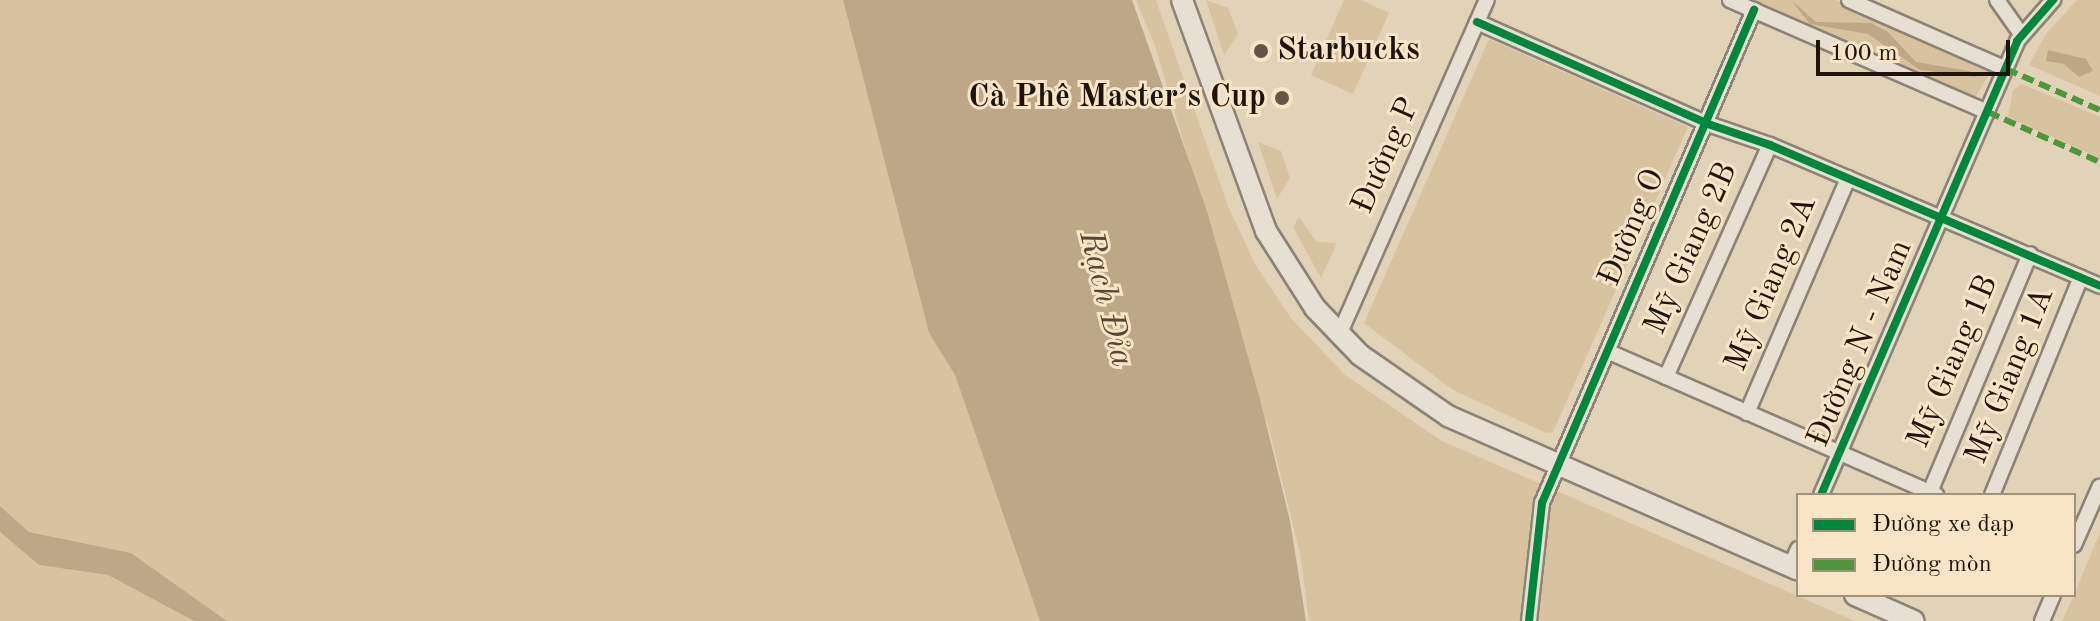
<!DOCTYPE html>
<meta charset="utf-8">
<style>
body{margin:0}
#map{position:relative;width:2100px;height:621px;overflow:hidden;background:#e2d2b8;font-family:"Old Standard TT",serif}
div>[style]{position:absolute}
.green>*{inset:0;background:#d8c3a0}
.water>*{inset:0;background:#bca787}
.roads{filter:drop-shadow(2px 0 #8d8374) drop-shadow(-2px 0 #8d8374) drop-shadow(0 2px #8d8374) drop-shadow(0 -2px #8d8374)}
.minor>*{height:14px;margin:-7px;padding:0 7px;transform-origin:7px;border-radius:7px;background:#e6dfd2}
.secondary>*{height:20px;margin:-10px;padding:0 10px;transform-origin:10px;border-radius:10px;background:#e6dfd2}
.quiet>*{height:6px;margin-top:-3px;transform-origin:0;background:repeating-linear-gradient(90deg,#4c983b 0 12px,transparent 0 18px)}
.cycleway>*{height:8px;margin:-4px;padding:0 4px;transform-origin:4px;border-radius:4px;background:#00873e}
.dots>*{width:22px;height:22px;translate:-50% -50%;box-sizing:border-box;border:4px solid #f7e5c6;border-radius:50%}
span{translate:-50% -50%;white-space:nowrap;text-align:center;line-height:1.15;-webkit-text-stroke:6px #f7e5c6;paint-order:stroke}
.poi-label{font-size:32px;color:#1e140a;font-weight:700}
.left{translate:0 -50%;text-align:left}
.right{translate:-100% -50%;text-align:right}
.street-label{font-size:32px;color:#1e140a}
.water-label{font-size:34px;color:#564834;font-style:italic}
.legend{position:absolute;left:1796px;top:493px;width:280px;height:104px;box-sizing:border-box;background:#f7e5c6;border:2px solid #a0917b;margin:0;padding:10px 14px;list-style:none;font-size:24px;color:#1e140a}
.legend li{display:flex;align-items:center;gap:16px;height:40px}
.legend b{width:40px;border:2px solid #a0917b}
.scale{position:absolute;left:1816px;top:40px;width:194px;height:36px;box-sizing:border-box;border:4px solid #1e140a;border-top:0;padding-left:10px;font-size:24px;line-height:28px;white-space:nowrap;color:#1e140a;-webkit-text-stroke:6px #f7e5c6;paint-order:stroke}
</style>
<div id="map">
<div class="green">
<i style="clip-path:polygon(0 0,843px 0,929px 333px,955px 375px,1040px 621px,227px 621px,131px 553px,29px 532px,0 506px)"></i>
<i style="clip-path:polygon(1136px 0,1156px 0,1228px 206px,1255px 264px,1291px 318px,1345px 375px,1442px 441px,1855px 621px,1309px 621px,1300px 553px,1270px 433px,1155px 46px)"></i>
<i style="clip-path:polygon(1206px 0,1228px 8px,1238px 34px,1224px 55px)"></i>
<i style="clip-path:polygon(1344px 0,1361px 0,1389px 13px,1353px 94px,1311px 75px)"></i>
<i style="clip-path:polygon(1745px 0,1835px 0,1985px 65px,1989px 75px,1974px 99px)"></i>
<i style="clip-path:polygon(2077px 0,2100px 0,2100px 96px,2029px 65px,2045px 35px)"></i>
<i style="clip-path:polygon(1489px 39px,1688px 127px,1553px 432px,1546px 433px,1453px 390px,1364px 323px)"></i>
<i style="clip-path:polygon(2022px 84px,2100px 117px,2100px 158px,2008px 117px,2013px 90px)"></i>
<i style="clip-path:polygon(1258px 142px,1281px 151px,1290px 178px,1277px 199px)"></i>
<i style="clip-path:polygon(1299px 217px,1317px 242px,1337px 243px,1321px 278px,1293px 227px)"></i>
<i style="clip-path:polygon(0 532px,39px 565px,108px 575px,194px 621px,0 621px)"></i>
<i style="clip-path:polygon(2100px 532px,2100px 621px,2062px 621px,2074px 595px)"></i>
</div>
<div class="water">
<i style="clip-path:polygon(843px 0,1132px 0,1207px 211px,1261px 403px,1290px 521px,1306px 621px,1040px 621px,955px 375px,929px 333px)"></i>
<i style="clip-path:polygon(1791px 0,1816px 22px,1871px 23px,1888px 32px,1916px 62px,1969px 71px,1976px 77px,1920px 70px,1868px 34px,1810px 24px)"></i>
<i style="clip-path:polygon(2048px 50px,2086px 59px,2093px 71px,2079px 77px,2064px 64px,2046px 61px)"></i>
<i style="clip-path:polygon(0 506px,29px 532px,131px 553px,227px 621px,194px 621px,108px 575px,39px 565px,0 532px)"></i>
</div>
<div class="roads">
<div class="minor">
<i style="left:1730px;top:0;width:281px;rotate:23.5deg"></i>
<i style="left:1849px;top:0;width:171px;rotate:23.7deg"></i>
<i style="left:1997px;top:0;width:42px;rotate:54.8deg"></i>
<i style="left:1477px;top:22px;width:253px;rotate:23.8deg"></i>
<i style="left:1708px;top:124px;width:65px;rotate:18.7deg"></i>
<i style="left:1770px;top:145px;width:359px;rotate:23.1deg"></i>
<i style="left:1339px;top:335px;width:366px;rotate:-66.2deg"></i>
<i style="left:1609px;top:352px;width:357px;rotate:23.6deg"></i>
<i style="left:1666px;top:377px;width:254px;rotate:-65.9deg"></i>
<i style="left:1747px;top:413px;width:256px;rotate:-66.7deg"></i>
<i style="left:1930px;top:492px;width:258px;rotate:-67.2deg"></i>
<i style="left:1821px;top:495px;width:495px;rotate:-66.6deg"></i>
<i style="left:2017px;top:41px;width:55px;rotate:-48.7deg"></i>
<i style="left:1992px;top:495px;width:235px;rotate:-67.8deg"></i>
<i style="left:2074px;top:545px;width:64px;rotate:-66.2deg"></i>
<i style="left:1790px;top:567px;width:20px;rotate:-66deg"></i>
<i style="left:1529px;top:621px;width:119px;rotate:-83.7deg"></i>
<i style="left:1542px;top:503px;width:537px;rotate:-66.73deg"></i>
<i style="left:2042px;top:621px;width:28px;rotate:-67deg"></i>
</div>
<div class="secondary">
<i style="left:1182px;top:0;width:246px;rotate:70deg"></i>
<i style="left:1266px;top:231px;width:91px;rotate:57.5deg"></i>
<i style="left:1315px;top:308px;width:65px;rotate:46.2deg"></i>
<i style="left:1360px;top:355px;width:107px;rotate:34.7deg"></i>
<i style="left:1448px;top:416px;width:382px;rotate:23.7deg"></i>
<i style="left:1855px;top:595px;width:64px;rotate:23.8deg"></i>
</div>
</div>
<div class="quiet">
<i style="left:2006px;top:69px;width:103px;rotate:23.6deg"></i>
<i style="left:1988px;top:112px;width:123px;rotate:24.1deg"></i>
</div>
<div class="cycleway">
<i style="left:1477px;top:22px;width:253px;rotate:23.8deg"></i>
<i style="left:1708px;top:124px;width:65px;rotate:18.7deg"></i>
<i style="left:1770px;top:145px;width:359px;rotate:23.1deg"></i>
<i style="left:1821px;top:495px;width:495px;rotate:-66.6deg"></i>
<i style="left:2017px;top:41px;width:55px;rotate:-48.7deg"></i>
<i style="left:1529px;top:621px;width:119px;rotate:-83.7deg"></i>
<i style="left:1542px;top:503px;width:537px;rotate:-66.73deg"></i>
</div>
<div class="dots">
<i style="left:1261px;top:51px;background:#635647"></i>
<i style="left:1282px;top:98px;background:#635647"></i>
</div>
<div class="poi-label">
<span class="left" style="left:1277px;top:51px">Starbucks</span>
<span class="right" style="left:1266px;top:98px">Cà Phê Master’s Cup</span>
</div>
<div class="street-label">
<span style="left:1387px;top:156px;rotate:-66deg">Đường P</span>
<span style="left:1633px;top:228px;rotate:-67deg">Đường O</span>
<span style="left:1692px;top:249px;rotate:-66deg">Mỹ Giang 2B</span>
<span style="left:1772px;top:284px;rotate:-67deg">Mỹ Giang 2A</span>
<span style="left:1861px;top:344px;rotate:-67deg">Đường N - Nam</span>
<span style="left:1954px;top:362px;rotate:-67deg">Mỹ Giang 1B</span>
<span style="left:2011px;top:376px;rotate:-68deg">Mỹ Giang 1A</span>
</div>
<div class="water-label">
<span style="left:1105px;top:299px;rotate:76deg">Rạch Đỉa</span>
</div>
<ul class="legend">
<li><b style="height:10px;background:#00873e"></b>Đường xe đạp</li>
<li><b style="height:10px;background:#4c983b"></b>Đường mòn</li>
</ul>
<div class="scale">100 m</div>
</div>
